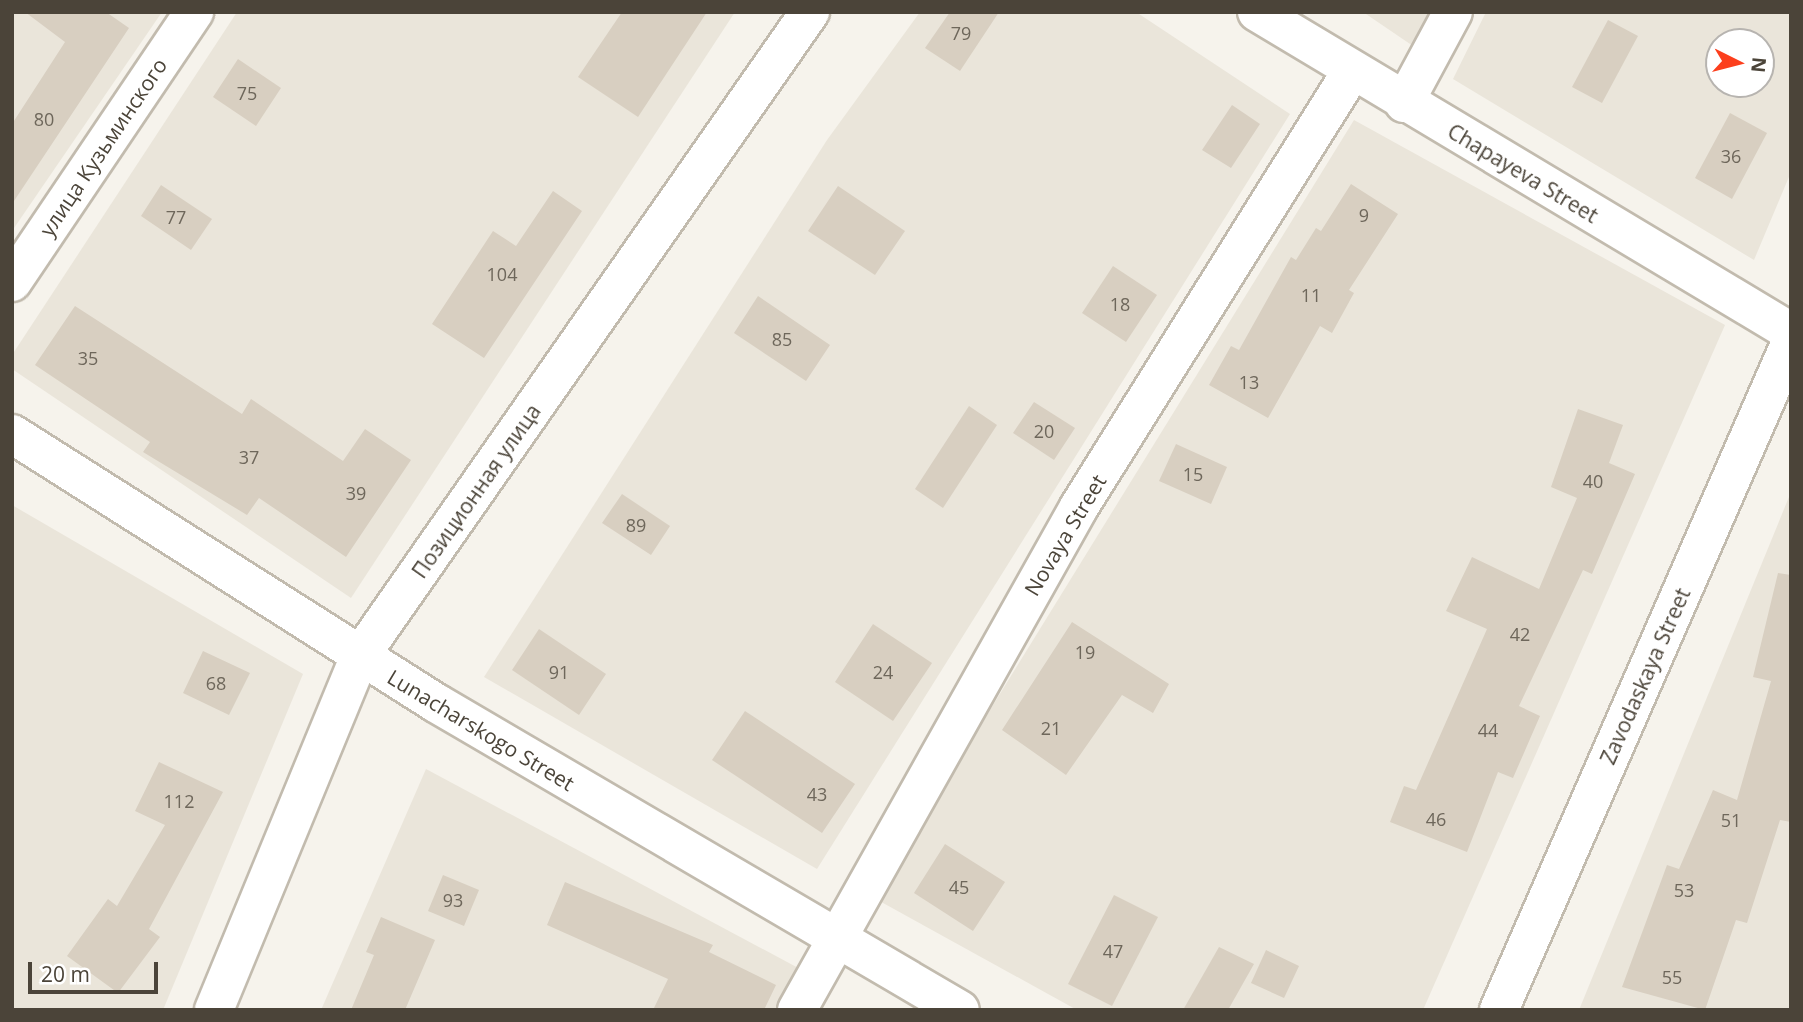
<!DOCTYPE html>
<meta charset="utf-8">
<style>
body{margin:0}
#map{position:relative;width:1803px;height:1022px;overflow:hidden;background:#f6f3ec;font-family:"Open Sans",sans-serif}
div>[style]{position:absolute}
.residential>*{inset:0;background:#eae5da}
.building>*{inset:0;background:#d8cfc1}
.roads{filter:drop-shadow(2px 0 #c2bbae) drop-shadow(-2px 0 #c2bbae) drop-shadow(0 2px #c2bbae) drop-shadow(0 -2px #c2bbae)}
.minor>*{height:38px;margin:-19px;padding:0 19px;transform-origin:19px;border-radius:19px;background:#fff}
.tertiary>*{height:38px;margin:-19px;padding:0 19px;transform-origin:19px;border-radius:19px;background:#fff}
span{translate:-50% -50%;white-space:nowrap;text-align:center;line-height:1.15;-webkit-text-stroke:5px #fff;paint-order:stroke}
.number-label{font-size:18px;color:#6e675b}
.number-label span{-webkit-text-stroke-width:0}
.street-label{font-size:21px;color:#4b4439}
.frame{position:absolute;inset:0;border:14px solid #4b4439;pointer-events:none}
.north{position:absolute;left:1705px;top:28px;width:70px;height:70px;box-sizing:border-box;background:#fff;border:2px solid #b7b4b0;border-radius:50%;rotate:96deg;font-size:19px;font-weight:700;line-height:28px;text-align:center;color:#4b4439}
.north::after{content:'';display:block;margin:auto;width:24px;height:32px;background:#fc3f1d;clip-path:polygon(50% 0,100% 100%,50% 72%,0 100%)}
.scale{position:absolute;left:28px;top:962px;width:130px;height:32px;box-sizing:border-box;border:4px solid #4b4439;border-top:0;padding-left:9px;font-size:21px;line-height:24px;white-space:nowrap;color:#4b4439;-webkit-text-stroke:5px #fff;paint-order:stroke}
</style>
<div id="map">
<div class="residential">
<i style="clip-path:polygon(12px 12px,162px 12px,12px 231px)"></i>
<i style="clip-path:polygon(237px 12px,735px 12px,351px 598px,12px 369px,12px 355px)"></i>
<i style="clip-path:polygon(920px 12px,1136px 12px,1290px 114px,817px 869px,484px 677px,827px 140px)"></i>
<i style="clip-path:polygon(1363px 12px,1431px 12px,1413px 46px)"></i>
<i style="clip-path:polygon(evenodd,1486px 12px,1791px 12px,1791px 172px,1754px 260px,1453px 79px,1486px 12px,1719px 42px,1761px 42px,1761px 84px,1719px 84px,1719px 42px)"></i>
<i style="clip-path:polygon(1354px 120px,1725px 325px,1423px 1010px,1077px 1010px,874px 898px)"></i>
<i style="clip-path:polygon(1791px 492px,1791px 1010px,1579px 1010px)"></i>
<i style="clip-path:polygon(12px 505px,303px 674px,163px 1010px,12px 1010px)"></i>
<i style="clip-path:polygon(426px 769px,802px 970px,783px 1010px,321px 1010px)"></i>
</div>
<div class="building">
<i style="clip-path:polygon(25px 12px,106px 12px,129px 28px,12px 204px,12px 124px,65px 42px)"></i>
<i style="clip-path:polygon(622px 12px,707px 12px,638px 117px,578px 77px)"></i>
<i style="clip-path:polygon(950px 12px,999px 12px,960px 71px,925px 48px)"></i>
<i style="clip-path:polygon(1608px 20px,1638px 36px,1602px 103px,1572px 87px)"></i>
<i style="clip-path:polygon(238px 59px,281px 88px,256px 126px,213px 97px)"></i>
<i style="clip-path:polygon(1232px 105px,1260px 124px,1231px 168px,1202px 150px)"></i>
<i style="clip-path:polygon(1730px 113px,1767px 133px,1732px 199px,1695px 178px)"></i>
<i style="clip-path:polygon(1351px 184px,1398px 214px,1349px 290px,1354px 293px,1332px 333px,1320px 326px,1268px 418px,1209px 385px,1231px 346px,1239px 350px,1291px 257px,1296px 260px,1316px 228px,1321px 231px)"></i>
<i style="clip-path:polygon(161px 185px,212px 219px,191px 250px,141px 216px)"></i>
<i style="clip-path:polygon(838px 186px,905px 231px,875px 275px,808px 231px)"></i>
<i style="clip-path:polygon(553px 191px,582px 211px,484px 358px,432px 324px,493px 231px,516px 246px)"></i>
<i style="clip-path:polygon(1113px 266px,1157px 295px,1126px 342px,1082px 313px)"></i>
<i style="clip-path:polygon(758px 296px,830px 345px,806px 381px,734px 333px)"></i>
<i style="clip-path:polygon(75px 306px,242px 414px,251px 399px,343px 461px,365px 429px,411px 460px,346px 557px,259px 498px,247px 515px,143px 452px,150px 442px,35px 365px)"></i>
<i style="clip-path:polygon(1034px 402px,1075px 428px,1054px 460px,1013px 433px)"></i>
<i style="clip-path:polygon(969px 406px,997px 425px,943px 508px,915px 489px)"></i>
<i style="clip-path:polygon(1578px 409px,1623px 425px,1609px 463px,1635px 474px,1592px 574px,1583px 570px,1519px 706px,1540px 716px,1513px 778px,1498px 772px,1467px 852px,1390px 822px,1404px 786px,1416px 790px,1487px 629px,1446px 611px,1472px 557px,1539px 589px,1577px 498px,1551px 487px)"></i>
<i style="clip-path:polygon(1176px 444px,1227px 467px,1211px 504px,1159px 481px)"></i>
<i style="clip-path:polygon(622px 494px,670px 526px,651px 555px,602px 523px)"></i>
<i style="clip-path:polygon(1778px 573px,1791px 575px,1791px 822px,1780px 820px,1747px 923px,1736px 920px,1705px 1010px,1622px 987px,1667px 865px,1679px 869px,1713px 790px,1737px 800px,1771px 681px,1753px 677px)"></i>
<i style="clip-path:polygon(1072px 622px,1169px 684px,1153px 713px,1122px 695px,1066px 775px,1002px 730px)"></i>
<i style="clip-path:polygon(873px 624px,932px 663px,893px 721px,835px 682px)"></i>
<i style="clip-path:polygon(539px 629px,606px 674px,579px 715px,512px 670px)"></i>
<i style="clip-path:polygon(203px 651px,250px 673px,229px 715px,183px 693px)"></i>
<i style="clip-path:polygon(745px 711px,855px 784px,822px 833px,712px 760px)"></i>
<i style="clip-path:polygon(159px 762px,223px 792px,149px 929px,160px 937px,118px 993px,67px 956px,108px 899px,117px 906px,165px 825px,135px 811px)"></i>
<i style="clip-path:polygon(945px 844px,1005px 882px,973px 931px,914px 893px)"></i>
<i style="clip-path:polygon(443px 875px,479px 890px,464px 926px,428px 911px)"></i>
<i style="clip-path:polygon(565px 882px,713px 945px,709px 952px,776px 985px,764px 1010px,653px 1010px,668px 979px,547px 925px)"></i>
<i style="clip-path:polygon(1114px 895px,1158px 917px,1112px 1006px,1068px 984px)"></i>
<i style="clip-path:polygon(381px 917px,435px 940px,405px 1010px,351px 1010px,374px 955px,366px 952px)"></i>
<i style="clip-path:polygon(1219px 947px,1254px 964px,1228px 1010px,1183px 1010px)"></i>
<i style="clip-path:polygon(1266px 950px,1299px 966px,1284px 998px,1251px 983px)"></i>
</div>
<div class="roads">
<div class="minor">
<i style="left:1257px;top:12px;width:623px;rotate:30.93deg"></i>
<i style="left:1404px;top:103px;width:103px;rotate:-61.7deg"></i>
<i style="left:12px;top:282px;width:326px;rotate:-56deg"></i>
<i style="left:12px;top:434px;width:502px;rotate:32.39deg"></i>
<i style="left:436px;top:703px;width:607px;rotate:30.37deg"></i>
<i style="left:797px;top:1010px;width:577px;rotate:-60.72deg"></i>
<i style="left:1079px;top:507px;width:514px;rotate:-57.95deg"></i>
<i style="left:1499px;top:1010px;width:729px;rotate:-66.39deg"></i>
</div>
<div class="tertiary">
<i style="left:214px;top:1010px;width:383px;rotate:-67.6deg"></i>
<i style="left:360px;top:656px;width:786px;rotate:-55.06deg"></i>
</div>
</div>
<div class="number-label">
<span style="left:961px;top:33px">79</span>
<span style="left:247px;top:93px">75</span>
<span style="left:44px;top:119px">80</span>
<span style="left:1731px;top:156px">36</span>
<span style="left:1364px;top:215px">9</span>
<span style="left:176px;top:217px">77</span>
<span style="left:502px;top:274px">104</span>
<span style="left:1311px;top:295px">11</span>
<span style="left:1120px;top:304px">18</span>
<span style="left:782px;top:339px">85</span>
<span style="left:88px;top:358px">35</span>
<span style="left:1249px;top:382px">13</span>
<span style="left:1044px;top:431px">20</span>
<span style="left:249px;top:457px">37</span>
<span style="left:1193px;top:474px">15</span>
<span style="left:1593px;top:481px">40</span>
<span style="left:356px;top:493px">39</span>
<span style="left:636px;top:525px">89</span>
<span style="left:1520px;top:634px">42</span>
<span style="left:1085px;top:652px">19</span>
<span style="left:559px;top:672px">91</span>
<span style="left:883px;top:672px">24</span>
<span style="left:216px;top:683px">68</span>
<span style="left:1051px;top:728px">21</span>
<span style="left:1488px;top:730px">44</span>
<span style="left:817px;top:794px">43</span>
<span style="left:179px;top:801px">112</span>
<span style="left:1436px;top:819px">46</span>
<span style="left:1731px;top:820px">51</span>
<span style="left:959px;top:887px">45</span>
<span style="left:1684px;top:890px">53</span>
<span style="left:453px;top:900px">93</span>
<span style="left:1113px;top:951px">47</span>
<span style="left:1672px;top:977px">55</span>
</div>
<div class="street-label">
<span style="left:103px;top:147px;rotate:-56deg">улица Кузьминского</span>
<span style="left:1523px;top:173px;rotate:31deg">Chapayeva Street</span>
<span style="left:476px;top:491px;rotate:-55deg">Позиционная улица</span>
<span style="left:1065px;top:535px;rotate:-59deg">Novaya Street</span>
<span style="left:1645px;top:676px;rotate:-66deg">Zavodaskaya Street</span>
<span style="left:481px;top:730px;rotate:31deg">Lunacharskogo Street</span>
</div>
<div class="frame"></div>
<div class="north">N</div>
<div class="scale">20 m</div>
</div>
